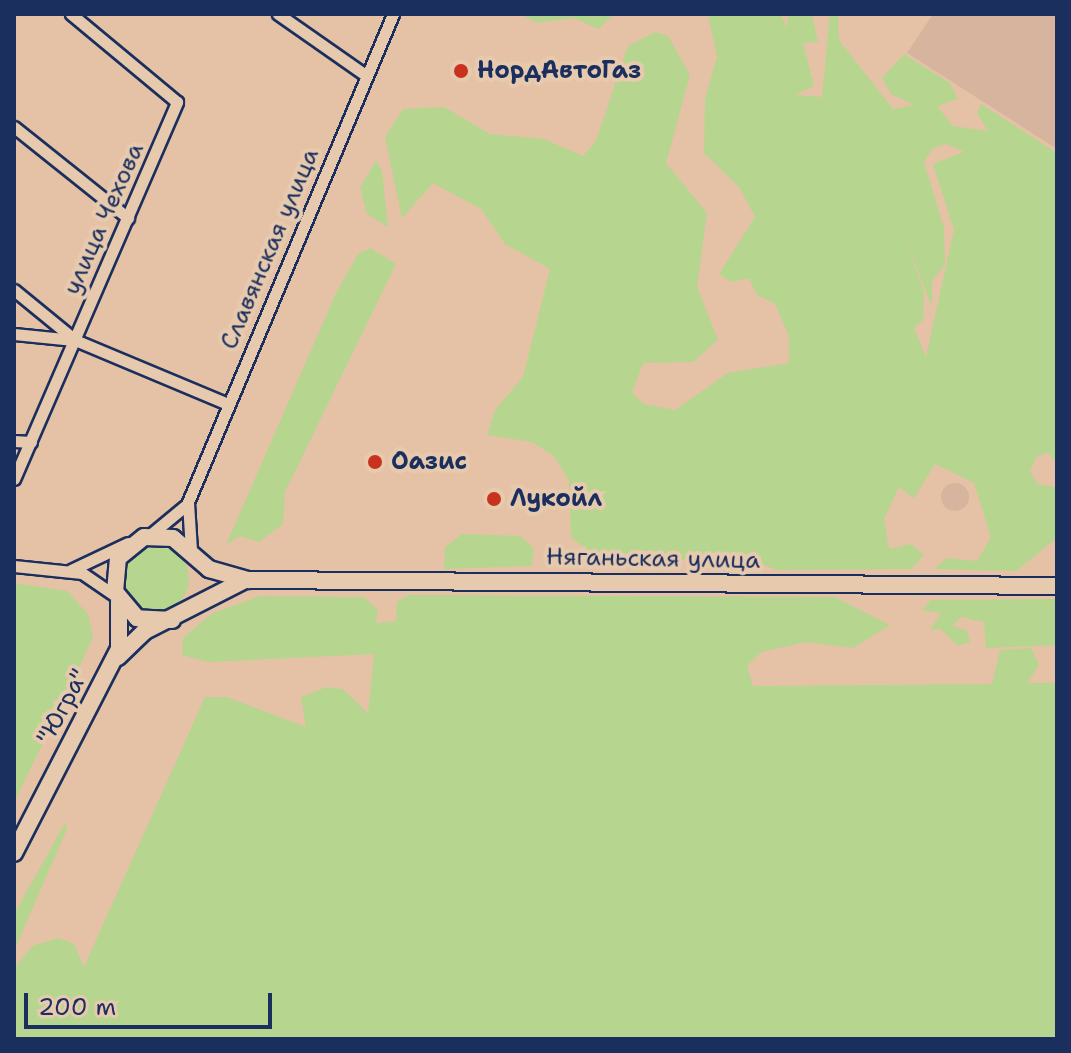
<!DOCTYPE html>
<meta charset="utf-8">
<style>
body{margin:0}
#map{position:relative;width:1071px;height:1053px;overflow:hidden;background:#e5c2a6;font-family:"Shantell Sans",sans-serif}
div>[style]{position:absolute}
.built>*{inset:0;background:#d7b49d}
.round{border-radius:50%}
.green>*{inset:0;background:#b6d58e}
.roads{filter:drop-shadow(2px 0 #1b2f5e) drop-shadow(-2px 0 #1b2f5e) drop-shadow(0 2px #1b2f5e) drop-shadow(0 -2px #1b2f5e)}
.minor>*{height:11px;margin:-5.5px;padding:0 5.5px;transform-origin:5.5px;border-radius:5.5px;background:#e7caae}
.highway>*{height:16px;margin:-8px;padding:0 8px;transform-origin:8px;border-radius:8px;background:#e7caae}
.dots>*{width:22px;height:22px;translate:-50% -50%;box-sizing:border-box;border:4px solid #e7caae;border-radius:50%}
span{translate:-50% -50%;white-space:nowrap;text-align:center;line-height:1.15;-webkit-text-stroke:8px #e7caae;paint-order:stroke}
.poi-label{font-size:24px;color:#1b2f5e;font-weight:700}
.left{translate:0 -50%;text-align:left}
.street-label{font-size:24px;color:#1b2f5e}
.frame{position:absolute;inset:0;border:16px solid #1b2f5e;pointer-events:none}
.scale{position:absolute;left:24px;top:993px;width:248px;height:36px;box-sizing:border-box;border:4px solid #1b2f5e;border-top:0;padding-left:10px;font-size:24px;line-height:28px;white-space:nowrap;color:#1b2f5e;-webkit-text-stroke:6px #e7caae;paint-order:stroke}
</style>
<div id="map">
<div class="built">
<i style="clip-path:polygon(933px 14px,1057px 14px,1057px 149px,907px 53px)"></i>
<i class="round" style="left:941px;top:483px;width:28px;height:28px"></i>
</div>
<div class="green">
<i style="clip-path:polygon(521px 14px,615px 14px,598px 29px,574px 18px,536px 23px)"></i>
<i style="clip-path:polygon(evenodd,708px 14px,781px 14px,787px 29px,788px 14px,812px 14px,818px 42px,803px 43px,814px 86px,795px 95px,822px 97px,830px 14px,838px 14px,839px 40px,893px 109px,914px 105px,891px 94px,882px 78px,904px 54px,950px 83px,958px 99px,937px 106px,953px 126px,988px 131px,977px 113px,981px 104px,1057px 153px,1057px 465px,1048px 452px,1036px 457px,1030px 472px,1038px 484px,1055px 487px,1057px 538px,1016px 571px,934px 569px,947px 558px,977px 561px,991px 537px,974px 483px,935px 464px,914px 498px,899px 487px,884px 519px,889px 549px,911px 544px,924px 555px,911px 569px,777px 570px,751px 561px,599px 558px,571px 538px,569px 481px,554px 456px,532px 442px,487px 435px,495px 410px,523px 377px,550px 269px,505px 244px,481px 209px,433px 183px,402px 218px,385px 137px,403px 109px,444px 107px,490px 134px,544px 139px,583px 156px,596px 141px,628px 46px,655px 32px,668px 36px,690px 75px,666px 163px,707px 213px,697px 287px,718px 340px,693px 362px,643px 363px,632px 393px,644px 404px,675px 410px,728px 373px,789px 363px,789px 336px,775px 304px,757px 295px,749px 278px,731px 282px,719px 274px,755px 217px,739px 187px,704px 153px,705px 99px,717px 57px,708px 14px,947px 144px,964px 152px,933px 164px,954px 230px,926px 357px,914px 328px,923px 320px,924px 292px,907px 242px,932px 307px,932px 281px,945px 265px,944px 228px,924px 162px,933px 148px,947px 144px)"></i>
<i style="clip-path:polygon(376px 160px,382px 171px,388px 227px,367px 214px,360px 188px)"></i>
<i style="clip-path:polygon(371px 248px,396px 264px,285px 492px,283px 524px,259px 542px,240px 536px,226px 545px,336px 293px,358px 254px)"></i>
<i style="clip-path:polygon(462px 534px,521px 536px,534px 549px,532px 566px,444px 569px,445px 547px)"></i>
<i class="round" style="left:125px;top:547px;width:64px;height:64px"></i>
<i style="clip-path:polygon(14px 583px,67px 591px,88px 614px,93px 638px,14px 803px)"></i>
<i style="clip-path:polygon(408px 595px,835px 597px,890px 625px,853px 648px,806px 642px,761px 652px,747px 666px,753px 686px,992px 684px,1000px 650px,1031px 648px,1039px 665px,1027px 683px,1057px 683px,1057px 1039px,14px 1039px,14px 969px,32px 946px,59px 938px,74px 944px,84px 967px,205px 697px,227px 697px,306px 727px,301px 697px,327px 687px,343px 689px,368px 713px,374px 654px,208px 662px,182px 655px,183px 638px,211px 614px,260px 596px,364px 597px,378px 610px,376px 623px,396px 621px,397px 602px)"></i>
<i style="clip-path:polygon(1057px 599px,1057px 645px,986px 648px,984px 622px,961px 617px,952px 626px,967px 630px,970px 642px,958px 646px,941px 629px,930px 630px,941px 613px,922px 610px,931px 600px)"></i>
<i style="clip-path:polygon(65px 823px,67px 829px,14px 951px,14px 914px)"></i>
</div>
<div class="roads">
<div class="minor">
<i style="left:278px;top:14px;width:108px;rotate:34.9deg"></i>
<i style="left:14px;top:127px;width:146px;rotate:38.6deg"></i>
<i style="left:14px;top:290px;width:79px;rotate:39.3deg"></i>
<i style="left:75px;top:340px;width:166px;rotate:22.7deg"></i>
<i style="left:14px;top:334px;width:60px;rotate:5.7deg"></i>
<i style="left:14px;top:441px;width:17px;rotate:3deg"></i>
<i style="left:14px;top:479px;width:411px;rotate:-66.6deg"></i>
<i style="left:177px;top:102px;width:138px;rotate:-140.3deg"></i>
<i style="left:150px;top:535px;width:45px;rotate:-39.6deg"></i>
<i style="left:191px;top:550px;width:48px;rotate:-93.6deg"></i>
<i style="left:188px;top:502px;width:529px;rotate:-67.21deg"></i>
<i style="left:14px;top:566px;width:68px;rotate:5.9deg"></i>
<i style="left:82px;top:573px;width:42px;rotate:34.4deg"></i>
<i style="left:71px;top:570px;width:63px;rotate:-25.3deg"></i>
</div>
<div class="highway">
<i style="left:172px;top:620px;width:35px;rotate:-177deg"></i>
<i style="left:137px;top:618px;width:34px;rotate:-130deg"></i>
<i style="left:115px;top:592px;width:34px;rotate:-85deg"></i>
<i style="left:118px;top:558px;width:33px;rotate:-39deg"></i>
<i style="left:144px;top:537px;width:29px;rotate:2deg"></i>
<i style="left:173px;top:538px;width:48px;rotate:40.7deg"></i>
<i style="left:209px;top:569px;width:41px;rotate:15.8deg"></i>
<i style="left:248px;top:580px;width:809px;rotate:0.42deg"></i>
<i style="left:118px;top:657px;width:37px;rotate:-44deg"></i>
<i style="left:145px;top:631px;width:110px;rotate:-27deg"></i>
<i style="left:14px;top:853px;width:229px;rotate:-62.8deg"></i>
<i style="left:119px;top:649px;width:48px;rotate:-90deg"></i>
</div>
</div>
<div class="dots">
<i style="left:461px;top:71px;background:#c8321e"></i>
<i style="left:375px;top:462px;background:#c8321e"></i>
<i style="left:494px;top:499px;background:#c8321e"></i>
</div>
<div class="poi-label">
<span class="left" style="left:477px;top:71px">НордАвтоГаз</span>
<span class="left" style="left:391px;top:462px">Оазис</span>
<span class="left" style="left:510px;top:499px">Лукойл</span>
</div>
<div class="street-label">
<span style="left:104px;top:219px;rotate:-66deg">улица Чехова</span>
<span style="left:270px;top:249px;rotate:-67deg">Славянская улица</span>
<span style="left:653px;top:559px;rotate:1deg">Няганьская улица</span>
<span style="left:63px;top:707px;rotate:-62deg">"Югра"</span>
</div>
<div class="frame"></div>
<div class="scale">200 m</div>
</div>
